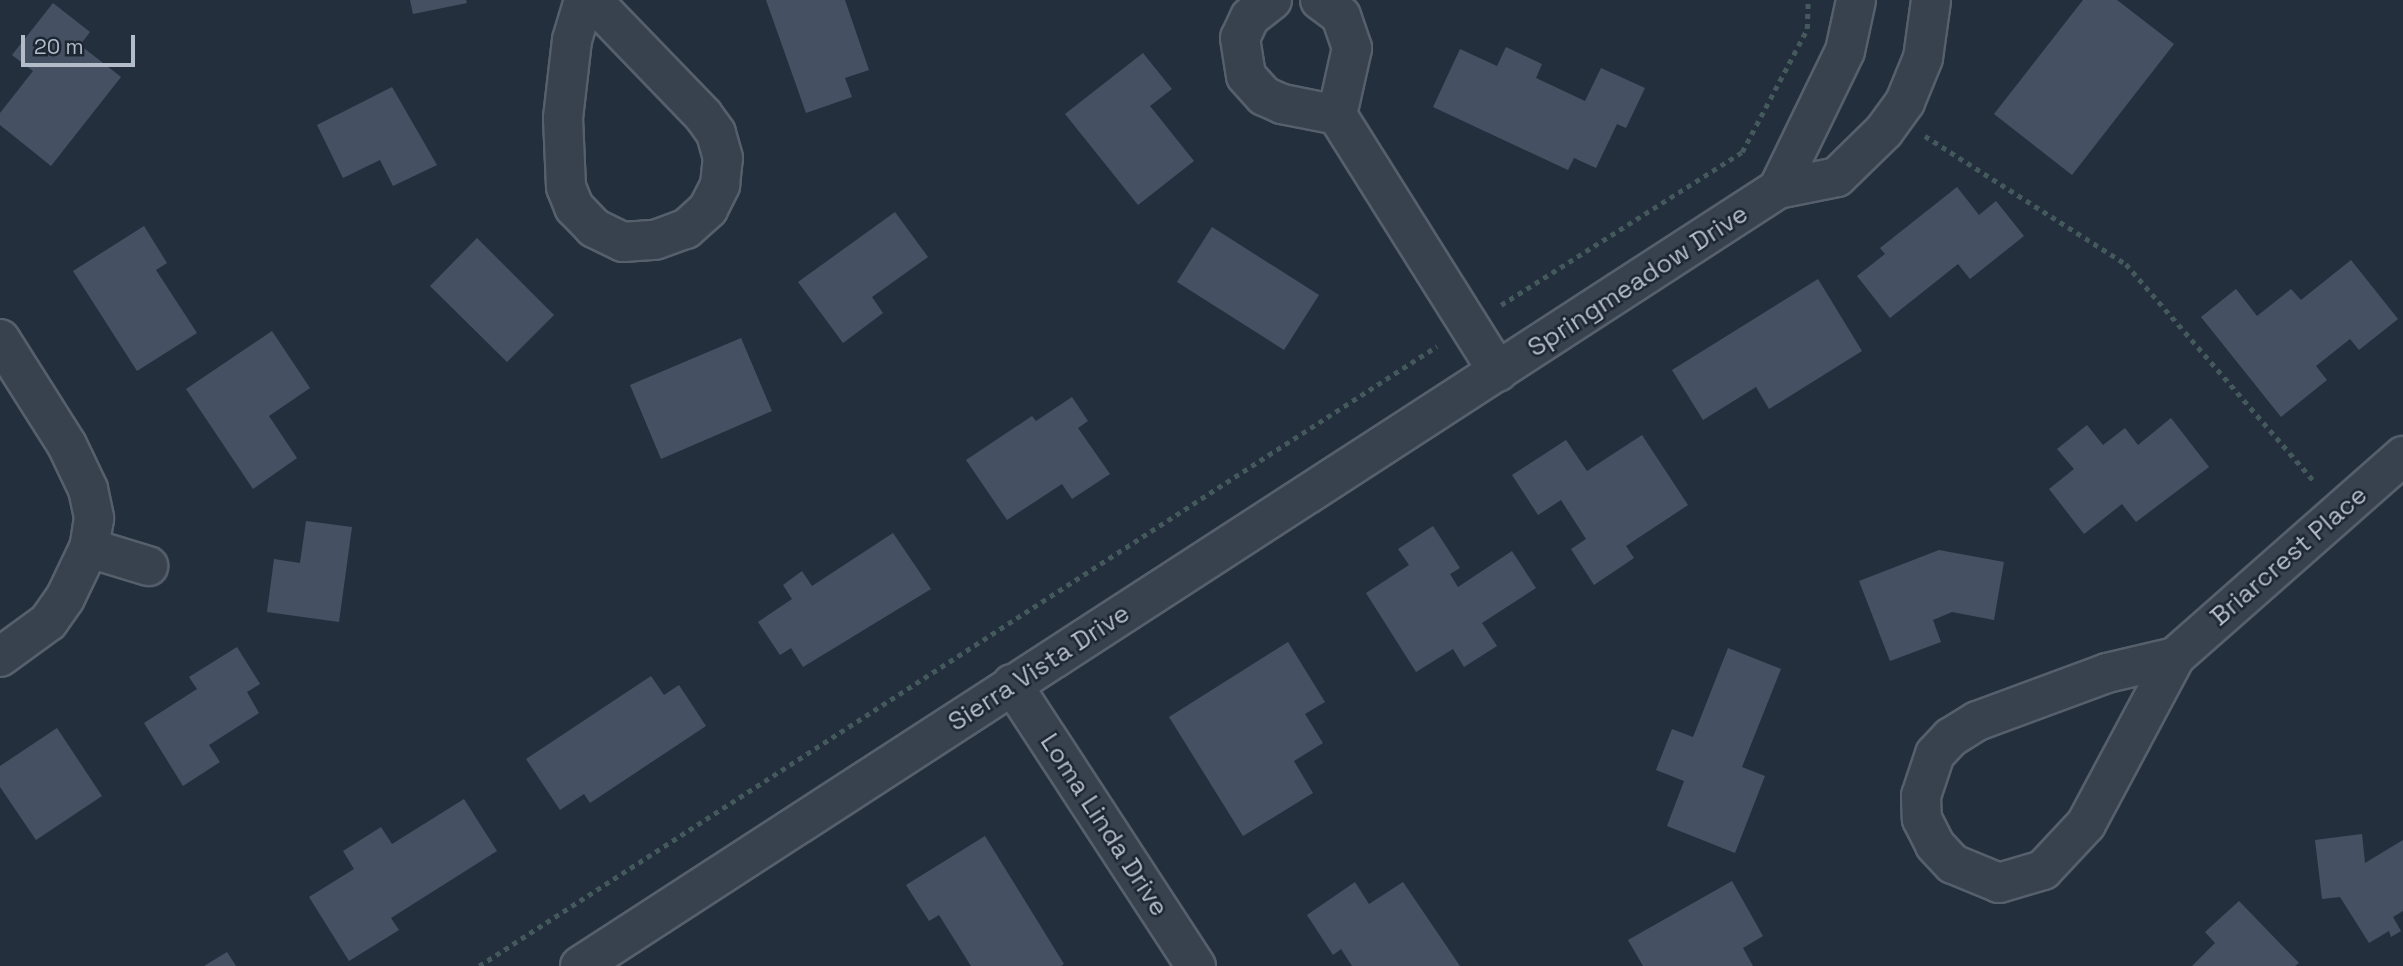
<!DOCTYPE html>
<style>
body{margin:0}
#map{position:relative;width:2403px;height:966px;overflow:hidden;background:#242f3e;font-family:"Space Grotesk",sans-serif}
div>[style]{position:absolute}
.building>*{inset:0;background:#455162}
.path>*{height:4.5px;margin-top:-2.25px;transform-origin:0;background:repeating-linear-gradient(90deg,#44595c 0 5px,transparent 0 10px)}
.roads{filter:drop-shadow(2px 0 #565f6c) drop-shadow(-2px 0 #565f6c) drop-shadow(0 2px #565f6c) drop-shadow(0 -2px #565f6c)}
.street>*{height:38px;margin:-19px;padding:0 19px;transform-origin:19px;border-radius:19px;background:#38414e}
span{translate:-50% -50%;white-space:nowrap;text-align:center;line-height:1.15;-webkit-text-stroke:5px #1d2633;paint-order:stroke}
.street-label{font-size:26px;color:#b4bcc9}
.scale{position:absolute;left:21px;top:35px;width:114px;height:32px;box-sizing:border-box;border:4px solid #b4bcc9;border-top:0;padding-left:9px;font-size:21px;line-height:24px;white-space:nowrap;color:#b4bcc9;-webkit-text-stroke:5px #1d2633;paint-order:stroke}
</style>
<div id="map">
<div class="building">
<i style="clip-path:polygon(410px 0,466px 0,467px 3px,413px 14px)"></i>
<i style="clip-path:polygon(766px 0,845px 0,869px 70px,845px 78px,852px 97px,806px 113px)"></i>
<i style="clip-path:polygon(2083px 0,2117px 0,2174px 44px,2072px 175px,1994px 114px)"></i>
<i style="clip-path:polygon(53px 3px,90px 32px,80px 45px,121px 77px,51px 166px,0 125px,0 113px,33px 71px,12px 55px)"></i>
<i style="clip-path:polygon(1506px 47px,1542px 64px,1536px 78px,1585px 101px,1601px 68px,1645px 88px,1626px 128px,1617px 124px,1596px 168px,1574px 158px,1568px 170px,1433px 107px,1460px 49px,1497px 66px)"></i>
<i style="clip-path:polygon(1143px 53px,1172px 89px,1150px 106px,1194px 161px,1138px 205px,1065px 114px)"></i>
<i style="clip-path:polygon(392px 87px,437px 165px,393px 186px,380px 160px,343px 178px,317px 125px)"></i>
<i style="clip-path:polygon(1957px 187px,1979px 215px,1996px 201px,2024px 236px,1970px 279px,1958px 264px,1890px 318px,1857px 276px,1885px 254px,1880px 248px)"></i>
<i style="clip-path:polygon(895px 212px,928px 257px,872px 297px,883px 313px,843px 343px,798px 282px)"></i>
<i style="clip-path:polygon(144px 226px,167px 263px,156px 270px,197px 333px,137px 371px,73px 271px)"></i>
<i style="clip-path:polygon(1212px 227px,1319px 295px,1284px 350px,1177px 282px)"></i>
<i style="clip-path:polygon(477px 238px,554px 315px,507px 362px,430px 286px)"></i>
<i style="clip-path:polygon(2351px 260px,2398px 319px,2359px 350px,2350px 339px,2316px 366px,2327px 380px,2281px 417px,2201px 317px,2236px 289px,2257px 316px,2291px 289px,2301px 300px)"></i>
<i style="clip-path:polygon(1818px 279px,1862px 351px,1769px 409px,1756px 387px,1703px 420px,1672px 370px)"></i>
<i style="clip-path:polygon(272px 331px,310px 388px,269px 416px,297px 458px,253px 489px,186px 389px)"></i>
<i style="clip-path:polygon(741px 338px,772px 411px,661px 459px,630px 385px)"></i>
<i style="clip-path:polygon(1072px 397px,1088px 421px,1078px 428px,1110px 474px,1072px 499px,1062px 484px,1007px 520px,966px 460px,1032px 416px,1036px 421px)"></i>
<i style="clip-path:polygon(2171px 418px,2209px 467px,2136px 522px,2122px 504px,2084px 534px,2049px 489px,2074px 469px,2057px 449px,2087px 425px,2103px 445px,2125px 428px,2138px 445px)"></i>
<i style="clip-path:polygon(1642px 435px,1688px 505px,1626px 546px,1634px 558px,1594px 585px,1571px 549px,1586px 539px,1561px 500px,1538px 515px,1512px 475px,1566px 440px,1587px 471px)"></i>
<i style="clip-path:polygon(306px 521px,352px 527px,339px 622px,267px 612px,274px 559px,300px 563px)"></i>
<i style="clip-path:polygon(1433px 526px,1460px 568px,1450px 574px,1458px 587px,1512px 551px,1536px 588px,1482px 623px,1497px 646px,1464px 667px,1453px 649px,1416px 672px,1366px 593px,1409px 565px,1398px 549px)"></i>
<i style="clip-path:polygon(893px 533px,931px 589px,803px 667px,791px 648px,780px 655px,758px 622px,792px 599px,783px 585px,802px 571px,812px 586px)"></i>
<i style="clip-path:polygon(1939px 550px,2004px 562px,1994px 620px,1952px 612px,1933px 620px,1941px 642px,1890px 661px,1859px 581px)"></i>
<i style="clip-path:polygon(1288px 642px,1325px 702px,1305px 714px,1323px 743px,1294px 761px,1313px 793px,1243px 836px,1169px 717px)"></i>
<i style="clip-path:polygon(237px 647px,260px 684px,247px 692px,259px 713px,209px 745px,220px 762px,183px 786px,144px 723px,197px 689px,189px 677px)"></i>
<i style="clip-path:polygon(1728px 648px,1781px 669px,1742px 767px,1765px 776px,1735px 853px,1667px 826px,1684px 781px,1656px 770px,1672px 729px,1693px 737px)"></i>
<i style="clip-path:polygon(651px 676px,664px 695px,679px 685px,706px 726px,590px 803px,584px 794px,560px 810px,526px 759px)"></i>
<i style="clip-path:polygon(57px 728px,102px 796px,36px 840px,0 787px,0 766px)"></i>
<i style="clip-path:polygon(464px 799px,497px 851px,391px 918px,399px 930px,349px 961px,309px 897px,354px 869px,343px 851px,381px 827px,392px 844px)"></i>
<i style="clip-path:polygon(2362px 834px,2365px 863px,2403px 840px,2403px 911px,2393px 917px,2401px 931px,2391px 937px,2389px 931px,2369px 943px,2340px 897px,2322px 899px,2315px 840px)"></i>
<i style="clip-path:polygon(985px 836px,1064px 964px,1061px 966px,971px 966px,939px 915px,929px 921px,906px 885px)"></i>
<i style="clip-path:polygon(1732px 881px,1763px 936px,1743px 948px,1753px 966px,1643px 966px,1628px 940px)"></i>
<i style="clip-path:polygon(1355px 882px,1369px 904px,1403px 882px,1460px 966px,1352px 966px,1341px 949px,1333px 955px,1307px 915px)"></i>
<i style="clip-path:polygon(2239px 901px,2299px 963px,2295px 966px,2192px 966px,2215px 943px,2205px 932px)"></i>
<i style="clip-path:polygon(227px 952px,236px 966px,204px 966px)"></i>
</div>
<div class="path">
<i style="left:1925px;top:136px;width:238px;rotate:32.5deg"></i>
<i style="left:2126px;top:264px;width:289px;rotate:49.1deg"></i>
<i style="left:1501px;top:305px;width:285px;rotate:-32.4deg"></i>
<i style="left:1742px;top:152px;width:139px;rotate:-62.1deg"></i>
<i style="left:1807px;top:29px;width:29px;rotate:-88deg"></i>
<i style="left:479px;top:966px;width:1141px;rotate:-32.91deg"></i>
</div>
<div class="roads">
<div class="street">
<i style="left:584px;top:0;width:42px;rotate:106.7deg"></i>
<i style="left:572px;top:40px;width:79px;rotate:96.6deg"></i>
<i style="left:563px;top:118px;width:69px;rotate:87.5deg"></i>
<i style="left:566px;top:187px;width:22px;rotate:68deg"></i>
<i style="left:574px;top:207px;width:29px;rotate:46deg"></i>
<i style="left:594px;top:228px;width:32px;rotate:26deg"></i>
<i style="left:623px;top:242px;width:32px;rotate:-4deg"></i>
<i style="left:655px;top:240px;width:33px;rotate:-20deg"></i>
<i style="left:686px;top:229px;width:30px;rotate:-42deg"></i>
<i style="left:708px;top:209px;width:27px;rotate:-63deg"></i>
<i style="left:720px;top:185px;width:27px;rotate:-84deg"></i>
<i style="left:723px;top:158px;width:26px;rotate:-106deg"></i>
<i style="left:716px;top:133px;width:22px;rotate:-126deg"></i>
<i style="left:703px;top:115px;width:160px;rotate:-134deg"></i>
<i style="left:1272px;top:0;width:28px;rotate:142deg"></i>
<i style="left:1250px;top:17px;width:23px;rotate:115deg"></i>
<i style="left:1240px;top:38px;width:38px;rotate:81deg"></i>
<i style="left:1246px;top:76px;width:27px;rotate:48deg"></i>
<i style="left:1264px;top:96px;width:20px;rotate:24deg"></i>
<i style="left:1282px;top:104px;width:56px;rotate:11.3deg"></i>
<i style="left:1320px;top:0;width:26px;rotate:37deg"></i>
<i style="left:1341px;top:16px;width:34px;rotate:71deg"></i>
<i style="left:1352px;top:48px;width:69px;rotate:102.6deg"></i>
<i style="left:1337px;top:115px;width:303px;rotate:57.9deg"></i>
<i style="left:1778px;top:189px;width:153px;rotate:-64.1deg"></i>
<i style="left:1845px;top:51px;width:52px;rotate:-77.8deg"></i>
<i style="left:0;top:339px;width:125px;rotate:57.7deg"></i>
<i style="left:67px;top:445px;width:49px;rotate:64.5deg"></i>
<i style="left:88px;top:489px;width:30px;rotate:78deg"></i>
<i style="left:94px;top:518px;width:30px;rotate:99deg"></i>
<i style="left:89px;top:548px;width:55px;rotate:115.6deg"></i>
<i style="left:65px;top:598px;width:29px;rotate:125deg"></i>
<i style="left:48px;top:622px;width:59px;rotate:143.9deg"></i>
<i style="left:89px;top:548px;width:62px;rotate:17deg"></i>
<i style="left:2175px;top:657px;width:70px;rotate:166.8deg"></i>
<i style="left:2107px;top:673px;width:139px;rotate:159.7deg"></i>
<i style="left:1977px;top:721px;width:31px;rotate:148deg"></i>
<i style="left:1951px;top:737px;width:23px;rotate:133deg"></i>
<i style="left:1935px;top:754px;width:44px;rotate:108.4deg"></i>
<i style="left:1921px;top:796px;width:23px;rotate:88deg"></i>
<i style="left:1922px;top:819px;width:29px;rotate:63deg"></i>
<i style="left:1935px;top:845px;width:26px;rotate:47deg"></i>
<i style="left:1953px;top:864px;width:50px;rotate:22.4deg"></i>
<i style="left:1999px;top:883px;width:46px;rotate:-16.5deg"></i>
<i style="left:2043px;top:870px;width:63px;rotate:-46.9deg"></i>
<i style="left:2086px;top:824px;width:189px;rotate:-61.9deg"></i>
<i style="left:2175px;top:657px;width:304px;rotate:-41.4deg"></i>
<i style="left:1012px;top:684px;width:337px;rotate:56.9deg"></i>
<i style="left:580px;top:966px;width:1428px;rotate:-32.97deg"></i>
<i style="left:1778px;top:189px;width:60px;rotate:-11.5deg"></i>
<i style="left:1837px;top:177px;width:66px;rotate:-44.4deg"></i>
<i style="left:1884px;top:131px;width:36px;rotate:-54deg"></i>
<i style="left:1905px;top:102px;width:48px;rotate:-67.8deg"></i>
<i style="left:1923px;top:58px;width:59px;rotate:-82.1deg"></i>
</div>
</div>
<div class="street-label">
<span style="left:1638px;top:281px;rotate:-33deg">Springmeadow Drive</span>
<span style="left:2289px;top:556px;rotate:-41deg">Briarcrest Place</span>
<span style="left:1039px;top:668px;rotate:-33deg">Sierra Vista Drive</span>
<span style="left:1104px;top:825px;rotate:57deg">Loma Linda Drive</span>
</div>
<div class="scale">20 m</div>
</div>
